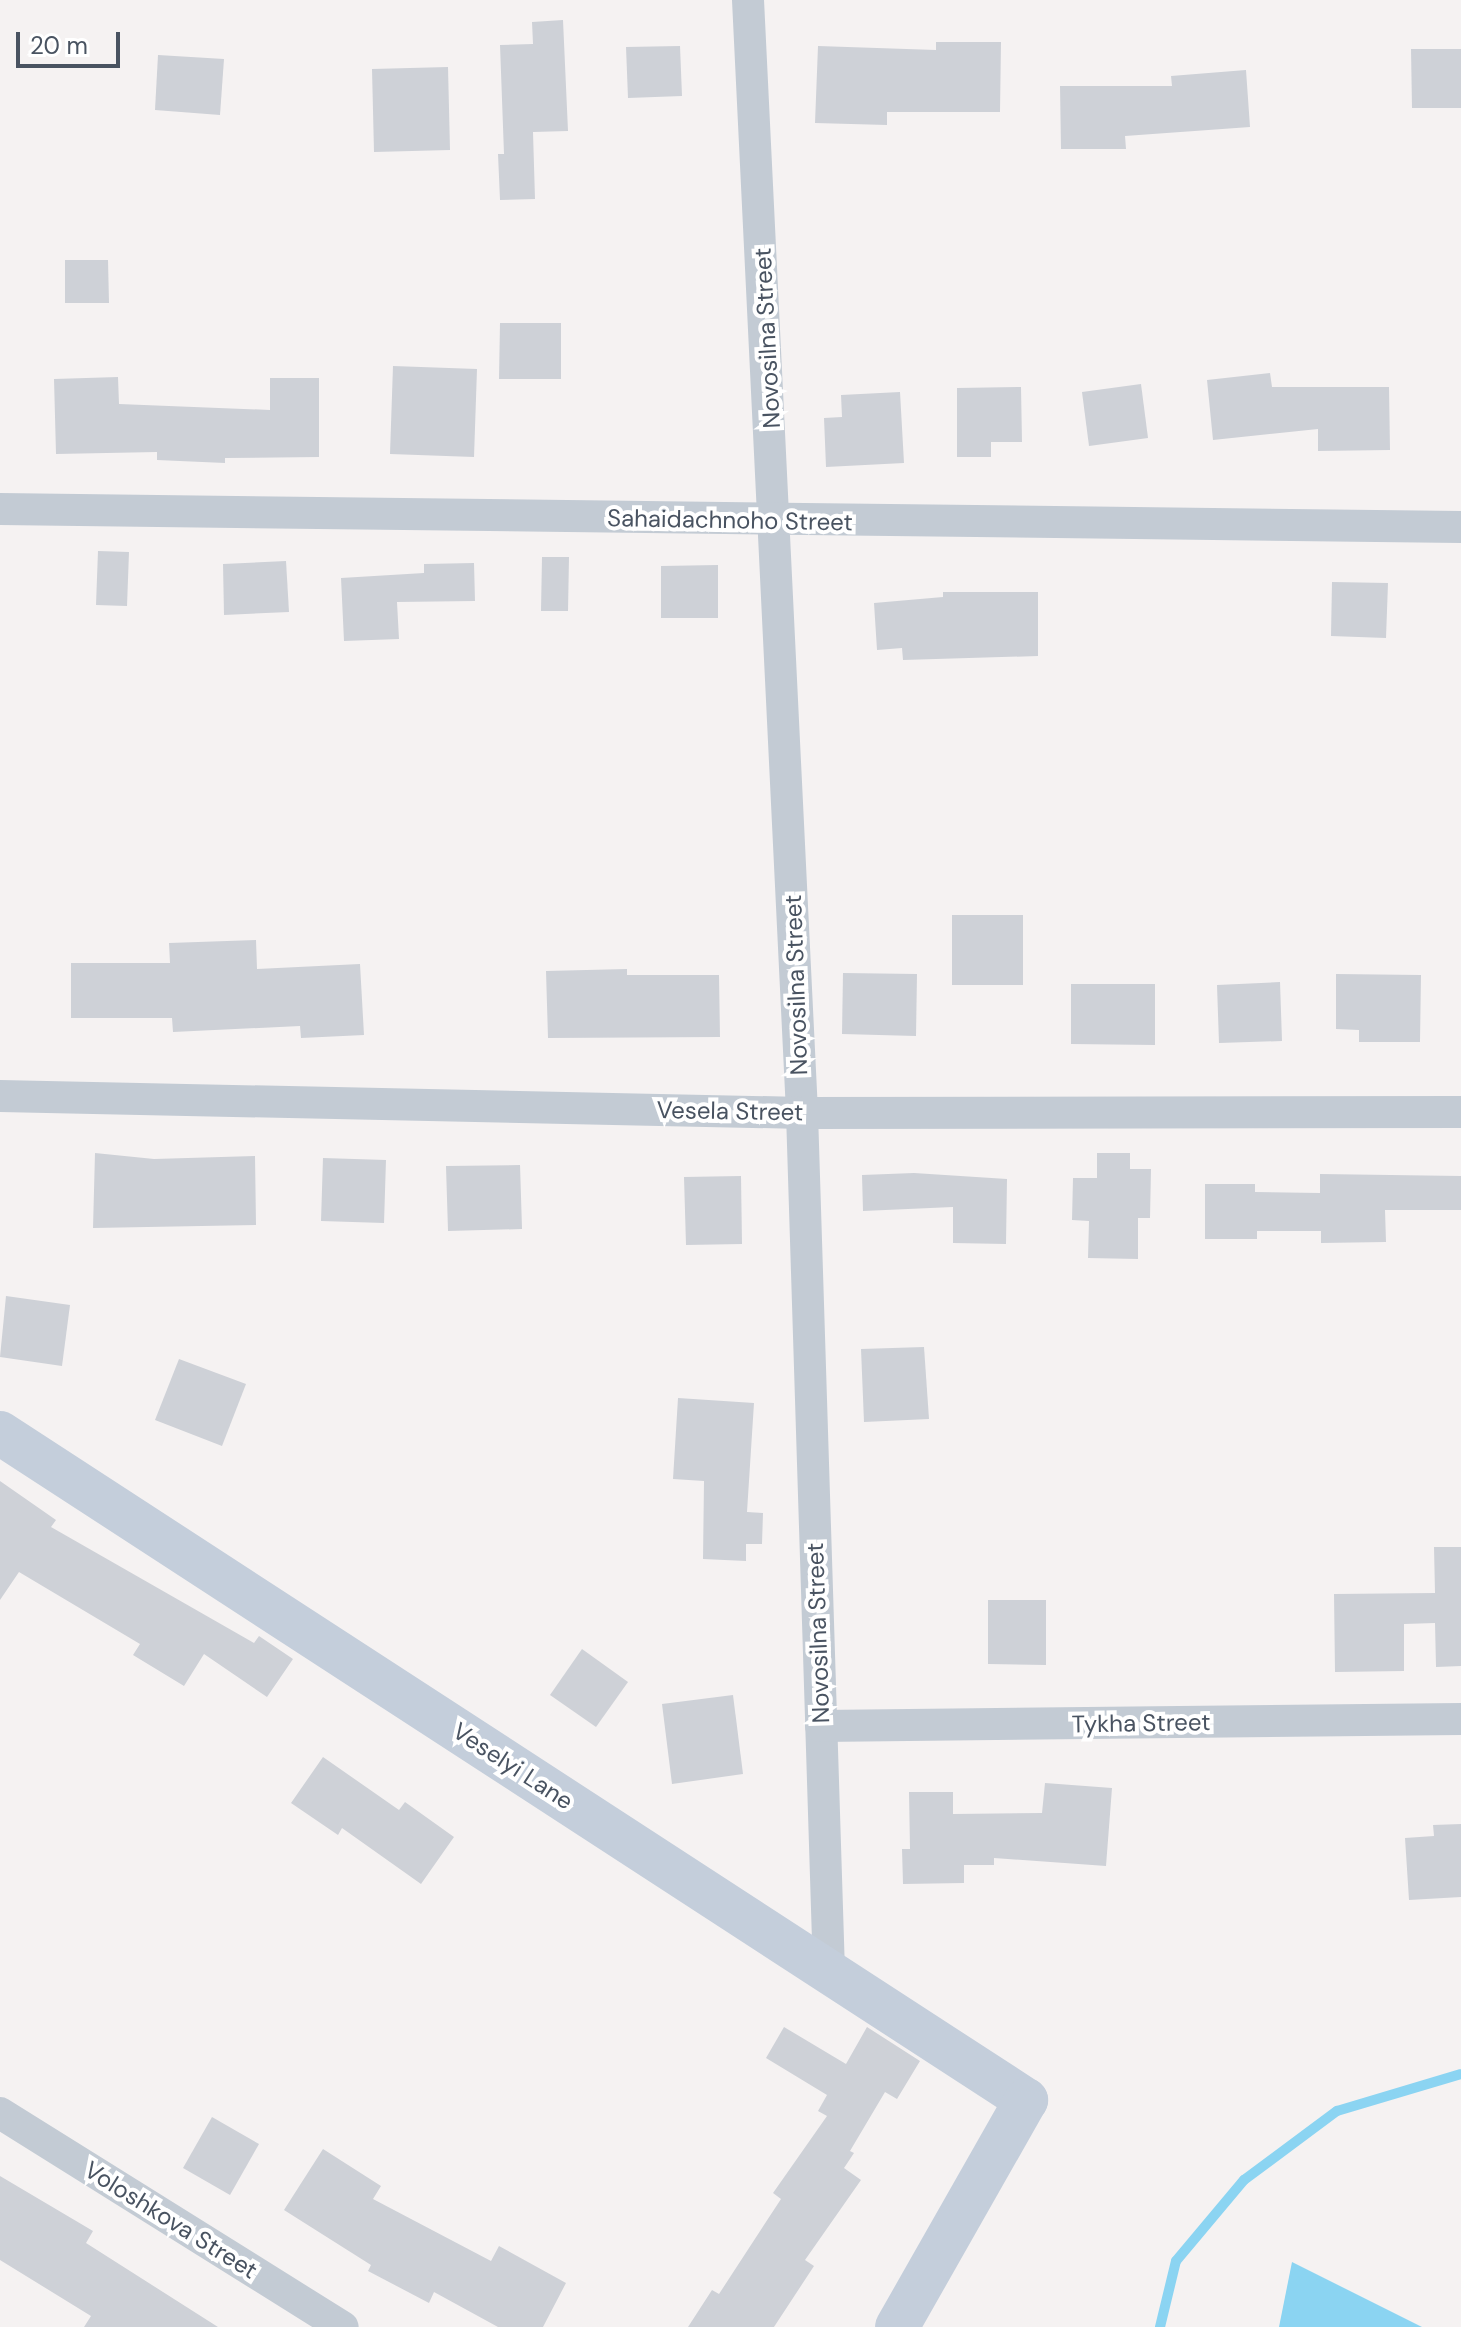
<!DOCTYPE html>
<style>
body{margin:0}
#map{position:relative;width:1461px;height:2327px;overflow:hidden;background:#f5f2f2;font-family:"DM Sans",sans-serif}
div>[style]{position:absolute}
.water>*{inset:0;background:#8bd4f2}
.stream>*{height:10px;margin:-5px;padding:0 5px;transform-origin:5px;border-radius:5px;background:#8bd4f2}
.building>*{inset:0;background:#ced1d7}
.street>*{height:32px;margin:-16px;padding:0 16px;transform-origin:16px;border-radius:16px;background:#c3cbd4}
.secondary>*{height:44px;margin:-22px;padding:0 22px;transform-origin:22px;border-radius:22px;background:#c4cedb}
span{translate:-50% -50%;white-space:nowrap;text-align:center;line-height:1.15;-webkit-text-stroke:8px #fff;paint-order:stroke}
.street-label{font-size:24px;color:#495361}
.scale{position:absolute;left:16px;top:32px;width:104px;height:36px;box-sizing:border-box;border:4px solid #495361;border-top:0;padding-left:10px;font-size:24px;line-height:28px;white-space:nowrap;color:#495361;-webkit-text-stroke:6px #fff;paint-order:stroke}
</style>
<div id="map">
<div class="water">
<i style="clip-path:polygon(1292px 2262px,1422px 2327px,1279px 2327px)"></i>
</div>
<div class="stream">
<i style="left:1160px;top:2327px;width:68px;rotate:-76.4deg"></i>
<i style="left:1176px;top:2261px;width:106px;rotate:-50deg"></i>
<i style="left:1244px;top:2180px;width:116px;rotate:-36.6deg"></i>
<i style="left:1337px;top:2111px;width:129px;rotate:-16.6deg"></i>
</div>
<div class="building">
<i style="clip-path:polygon(563px 20px,568px 131px,533px 132px,535px 199px,500px 200px,498px 154px,504px 154px,500px 45px,533px 44px,532px 22px)"></i>
<i style="clip-path:polygon(936px 42px,1001px 42px,1000px 112px,887px 112px,887px 125px,815px 123px,818px 46px,936px 50px)"></i>
<i style="clip-path:polygon(680px 46px,682px 96px,628px 98px,626px 47px)"></i>
<i style="clip-path:polygon(1411px 49px,1461px 49px,1461px 108px,1412px 108px)"></i>
<i style="clip-path:polygon(158px 55px,224px 59px,220px 115px,155px 110px)"></i>
<i style="clip-path:polygon(448px 67px,450px 150px,374px 152px,372px 69px)"></i>
<i style="clip-path:polygon(1246px 70px,1250px 127px,1125px 136px,1126px 149px,1061px 149px,1060px 86px,1172px 86px,1171px 76px)"></i>
<i style="clip-path:polygon(65px 260px,108px 260px,109px 303px,65px 303px)"></i>
<i style="clip-path:polygon(500px 323px,561px 323px,561px 379px,499px 379px)"></i>
<i style="clip-path:polygon(393px 366px,477px 369px,474px 457px,390px 454px)"></i>
<i style="clip-path:polygon(1270px 373px,1272px 387px,1389px 387px,1390px 450px,1318px 451px,1318px 429px,1213px 440px,1207px 380px)"></i>
<i style="clip-path:polygon(118px 377px,119px 404px,270px 410px,270px 378px,319px 378px,319px 457px,225px 458px,225px 463px,157px 460px,157px 452px,56px 454px,54px 379px)"></i>
<i style="clip-path:polygon(1141px 384px,1148px 438px,1089px 446px,1082px 392px)"></i>
<i style="clip-path:polygon(1021px 387px,1022px 442px,991px 442px,991px 457px,957px 457px,957px 388px)"></i>
<i style="clip-path:polygon(900px 392px,904px 463px,826px 467px,824px 418px,842px 417px,841px 395px)"></i>
<i style="clip-path:polygon(98px 551px,129px 552px,127px 606px,96px 605px)"></i>
<i style="clip-path:polygon(542px 557px,569px 557px,568px 611px,541px 611px)"></i>
<i style="clip-path:polygon(286px 561px,289px 612px,224px 615px,223px 564px)"></i>
<i style="clip-path:polygon(474px 563px,475px 601px,397px 602px,399px 639px,344px 641px,341px 578px,424px 573px,424px 564px)"></i>
<i style="clip-path:polygon(718px 565px,718px 618px,661px 618px,661px 566px)"></i>
<i style="clip-path:polygon(1332px 582px,1388px 583px,1386px 638px,1331px 636px)"></i>
<i style="clip-path:polygon(943px 592px,1038px 592px,1038px 656px,903px 660px,902px 648px,877px 650px,874px 603px,943px 597px)"></i>
<i style="clip-path:polygon(952px 915px,1023px 915px,1023px 985px,952px 985px)"></i>
<i style="clip-path:polygon(256px 940px,257px 969px,360px 964px,364px 1035px,301px 1038px,300px 1026px,173px 1032px,172px 1018px,71px 1018px,71px 963px,170px 963px,169px 943px)"></i>
<i style="clip-path:polygon(627px 969px,627px 975px,719px 975px,720px 1037px,548px 1038px,546px 971px)"></i>
<i style="clip-path:polygon(843px 973px,917px 974px,916px 1036px,842px 1034px)"></i>
<i style="clip-path:polygon(1336px 974px,1421px 975px,1420px 1042px,1359px 1042px,1359px 1030px,1336px 1029px)"></i>
<i style="clip-path:polygon(1280px 982px,1282px 1041px,1219px 1043px,1217px 985px)"></i>
<i style="clip-path:polygon(1071px 984px,1155px 984px,1155px 1045px,1071px 1044px)"></i>
<i style="clip-path:polygon(95px 1153px,154px 1159px,255px 1156px,256px 1225px,93px 1228px)"></i>
<i style="clip-path:polygon(1097px 1153px,1130px 1153px,1130px 1169px,1151px 1169px,1150px 1218px,1138px 1218px,1138px 1259px,1088px 1258px,1089px 1221px,1072px 1220px,1073px 1178px,1097px 1178px)"></i>
<i style="clip-path:polygon(323px 1158px,386px 1160px,384px 1223px,321px 1221px)"></i>
<i style="clip-path:polygon(520px 1165px,522px 1229px,448px 1231px,446px 1166px)"></i>
<i style="clip-path:polygon(914px 1173px,1007px 1179px,1006px 1244px,953px 1243px,953px 1207px,863px 1211px,862px 1175px)"></i>
<i style="clip-path:polygon(1320px 1174px,1461px 1176px,1461px 1210px,1385px 1210px,1386px 1242px,1321px 1243px,1321px 1231px,1257px 1231px,1257px 1239px,1205px 1239px,1205px 1184px,1255px 1184px,1255px 1192px,1320px 1193px)"></i>
<i style="clip-path:polygon(741px 1176px,742px 1244px,686px 1245px,684px 1177px)"></i>
<i style="clip-path:polygon(6px 1296px,70px 1305px,62px 1366px,0 1357px)"></i>
<i style="clip-path:polygon(924px 1347px,929px 1419px,864px 1422px,861px 1349px)"></i>
<i style="clip-path:polygon(179px 1359px,246px 1384px,222px 1446px,155px 1420px)"></i>
<i style="clip-path:polygon(678px 1398px,754px 1403px,747px 1512px,763px 1513px,762px 1544px,746px 1544px,746px 1561px,703px 1559px,704px 1481px,673px 1479px)"></i>
<i style="clip-path:polygon(0 1481px,56px 1520px,51px 1527px,254px 1643px,259px 1636px,293px 1659px,267px 1697px,204px 1654px,184px 1686px,133px 1655px,140px 1644px,19px 1572px,0 1600px)"></i>
<i style="clip-path:polygon(1434px 1547px,1461px 1547px,1461px 1666px,1436px 1667px,1435px 1623px,1404px 1624px,1404px 1671px,1335px 1672px,1334px 1594px,1435px 1593px)"></i>
<i style="clip-path:polygon(988px 1600px,1046px 1600px,1046px 1665px,988px 1664px)"></i>
<i style="clip-path:polygon(582px 1649px,628px 1682px,596px 1727px,550px 1695px)"></i>
<i style="clip-path:polygon(733px 1695px,743px 1774px,672px 1784px,662px 1704px)"></i>
<i style="clip-path:polygon(323px 1757px,399px 1810px,405px 1802px,454px 1837px,421px 1884px,342px 1828px,338px 1835px,291px 1803px)"></i>
<i style="clip-path:polygon(1045px 1783px,1112px 1788px,1106px 1866px,994px 1858px,994px 1865px,964px 1865px,964px 1883px,903px 1884px,902px 1849px,910px 1849px,909px 1792px,953px 1792px,953px 1814px,1042px 1813px)"></i>
<i style="clip-path:polygon(1461px 1824px,1461px 1897px,1409px 1900px,1405px 1838px,1434px 1836px,1433px 1825px)"></i>
<i style="clip-path:polygon(784px 2027px,846px 2064px,867px 2027px,920px 2061px,897px 2099px,885px 2092px,850px 2151px,854px 2153px,844px 2168px,861px 2180px,805px 2260px,814px 2266px,774px 2327px,688px 2327px,712px 2290px,719px 2294px,781px 2199px,773px 2193px,827px 2116px,818px 2111px,827px 2095px,766px 2058px)"></i>
<i style="clip-path:polygon(212px 2117px,259px 2144px,230px 2195px,183px 2168px)"></i>
<i style="clip-path:polygon(323px 2149px,381px 2186px,373px 2199px,491px 2261px,499px 2246px,566px 2283px,543px 2327px,498px 2327px,434px 2292px,429px 2303px,368px 2271px,371px 2265px,284px 2210px)"></i>
<i style="clip-path:polygon(0 2176px,93px 2231px,86px 2243px,218px 2327px,84px 2327px,91px 2316px,0 2260px)"></i>
</div>
<div class="street">
<i style="left:748px;top:0;width:1114px;rotate:87.22deg"></i>
<i style="left:802px;top:1113px;width:858px;rotate:88.2deg"></i>
<i style="left:0;top:509px;width:1461px;rotate:0.71deg"></i>
<i style="left:0;top:1096px;width:802px;rotate:1.21deg"></i>
<i style="left:802px;top:1113px;width:659px;rotate:-0.09deg"></i>
<i style="left:821px;top:1726px;width:640px;rotate:-0.63deg"></i>
<i style="left:0;top:2113px;width:404px;rotate:32deg"></i>
</div>
<div class="secondary">
<i style="left:0;top:1433px;width:1224px;rotate:33.03deg"></i>
<i style="left:1026px;top:2100px;width:261px;rotate:119.6deg"></i>
</div>
<div class="street-label">
<span style="left:767px;top:338px;rotate:-93deg">Novosilna Street</span>
<span style="left:730px;top:520px;rotate:1deg">Sahaidachnoho Street</span>
<span style="left:796px;top:985px;rotate:-92deg">Novosilna Street</span>
<span style="left:730px;top:1111px;rotate:1deg">Vesela Street</span>
<span style="left:818px;top:1633px;rotate:-92deg">Novosilna Street</span>
<span style="left:1141px;top:1723px;rotate:-1deg">Tykha Street</span>
<span style="left:513px;top:1766px;rotate:33deg">Veselyi Lane</span>
<span style="left:171px;top:2220px;rotate:32deg">Voloshkova Street</span>
</div>
<div class="scale">20 m</div>
</div>
